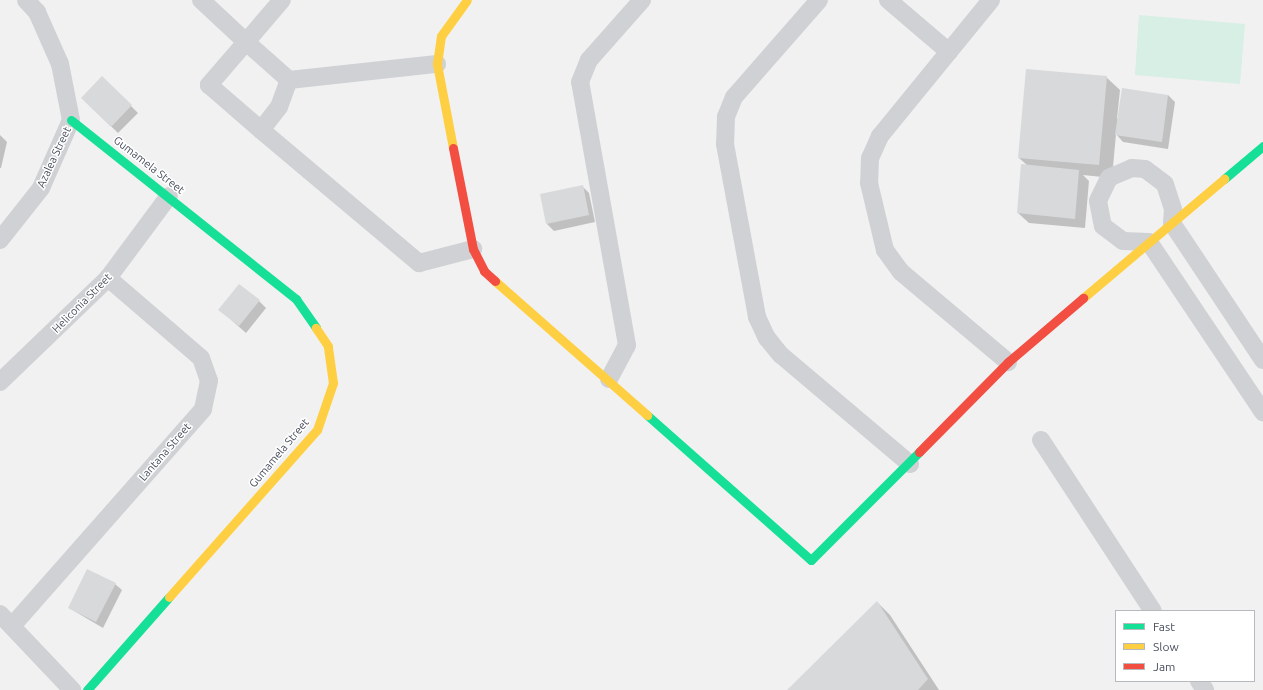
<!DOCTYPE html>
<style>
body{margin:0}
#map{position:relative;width:1263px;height:690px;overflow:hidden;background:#f1f1f1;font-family:Ubuntu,sans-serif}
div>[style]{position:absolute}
.green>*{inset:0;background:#d7efe4}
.shadow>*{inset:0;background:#0003}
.building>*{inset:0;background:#d8d9db}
.street>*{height:18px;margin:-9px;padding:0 9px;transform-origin:9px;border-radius:9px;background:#cfd1d4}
.fast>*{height:9px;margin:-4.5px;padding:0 4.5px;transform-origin:4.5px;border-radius:4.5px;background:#16e098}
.slow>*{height:9px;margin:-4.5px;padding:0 4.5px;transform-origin:4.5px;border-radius:4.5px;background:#ffcf43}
.jam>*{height:9px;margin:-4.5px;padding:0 4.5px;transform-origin:4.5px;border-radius:4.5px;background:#f24e42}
span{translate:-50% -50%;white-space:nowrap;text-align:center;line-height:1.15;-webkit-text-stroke:3px #fff;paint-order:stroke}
.street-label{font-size:11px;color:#494f5c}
.legend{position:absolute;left:1115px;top:610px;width:140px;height:72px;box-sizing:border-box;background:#fff;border:1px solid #b6b9be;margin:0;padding:5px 7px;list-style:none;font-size:12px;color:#494f5c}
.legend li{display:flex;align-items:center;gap:8px;height:20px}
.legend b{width:20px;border:1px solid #b6b9be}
</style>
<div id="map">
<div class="green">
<i style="clip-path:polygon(1139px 15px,1245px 24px,1240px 84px,1135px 75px)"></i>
</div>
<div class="shadow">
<i style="clip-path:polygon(102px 77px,138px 113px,118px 133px,82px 98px)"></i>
<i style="clip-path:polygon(1106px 77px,1120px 90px,1117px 119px,1168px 95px,1175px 102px,1168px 149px,1123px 142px,1116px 134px,1112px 178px,1083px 175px,1089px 181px,1085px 228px,1029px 223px,1018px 213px,1028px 166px,1019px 158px)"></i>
<i style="clip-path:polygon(0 135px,7px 142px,1px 168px,0 168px)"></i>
<i style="clip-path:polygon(582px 186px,589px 193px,595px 222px,554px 231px,547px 224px)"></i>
<i style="clip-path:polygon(259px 301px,266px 308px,246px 333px,220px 310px)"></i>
<i style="clip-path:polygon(115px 584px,122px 590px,103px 628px,69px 608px)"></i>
<i style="clip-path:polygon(877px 602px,890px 615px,939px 690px,789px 690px)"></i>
</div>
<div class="building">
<i style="clip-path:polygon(1026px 69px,1107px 76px,1099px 165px,1018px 158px)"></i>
<i style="clip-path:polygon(102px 76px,132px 105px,111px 127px,81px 98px)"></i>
<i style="clip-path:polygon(1122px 88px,1168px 95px,1162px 142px,1115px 135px)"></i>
<i style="clip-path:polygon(1021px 164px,1079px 170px,1075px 219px,1017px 213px)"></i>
<i style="clip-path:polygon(583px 185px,589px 215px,546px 224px,540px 194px)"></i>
<i style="clip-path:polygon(239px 284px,260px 300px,239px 326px,218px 310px)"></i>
<i style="clip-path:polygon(87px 569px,116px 583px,96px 622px,68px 608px)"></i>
<i style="clip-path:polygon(877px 601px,928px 679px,918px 690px,787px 690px)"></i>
</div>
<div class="street">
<i style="left:201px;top:0;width:62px;rotate:43deg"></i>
<i style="left:246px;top:42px;width:55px;rotate:-49.4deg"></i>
<i style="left:819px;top:0;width:129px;rotate:131.2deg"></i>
<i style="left:734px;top:97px;width:22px;rotate:112deg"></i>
<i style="left:726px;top:117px;width:27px;rotate:92deg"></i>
<i style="left:725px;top:144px;width:176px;rotate:79.5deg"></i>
<i style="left:757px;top:317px;width:23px;rotate:65deg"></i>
<i style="left:767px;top:338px;width:22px;rotate:51deg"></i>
<i style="left:781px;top:355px;width:169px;rotate:40.2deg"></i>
<i style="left:888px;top:0;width:80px;rotate:40.4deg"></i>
<i style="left:991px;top:0;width:176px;rotate:129.2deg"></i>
<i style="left:880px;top:136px;width:24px;rotate:114deg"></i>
<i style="left:870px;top:158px;width:25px;rotate:92deg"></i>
<i style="left:869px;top:183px;width:69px;rotate:76.6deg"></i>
<i style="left:885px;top:250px;width:27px;rotate:54deg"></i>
<i style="left:901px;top:272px;width:140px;rotate:40.1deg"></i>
<i style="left:289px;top:80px;width:149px;rotate:-6.2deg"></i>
<i style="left:261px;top:130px;width:29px;rotate:-52deg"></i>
<i style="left:279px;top:107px;width:29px;rotate:-70deg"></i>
<i style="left:289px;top:80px;width:57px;rotate:-138.5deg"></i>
<i style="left:246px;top:42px;width:57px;rotate:130.7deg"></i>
<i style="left:209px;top:85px;width:69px;rotate:40.9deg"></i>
<i style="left:261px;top:130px;width:207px;rotate:40.1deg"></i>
<i style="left:419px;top:263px;width:56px;rotate:-14.5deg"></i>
<i style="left:0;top:240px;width:66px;rotate:-51.7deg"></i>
<i style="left:41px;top:188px;width:74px;rotate:-66.2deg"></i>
<i style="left:71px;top:120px;width:57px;rotate:-101.1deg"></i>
<i style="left:60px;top:64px;width:57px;rotate:-113.9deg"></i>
<i style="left:37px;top:12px;width:16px;rotate:-133deg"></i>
<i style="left:1263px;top:360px;width:164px;rotate:-123.6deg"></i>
<i style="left:1172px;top:223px;width:14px;rotate:-86deg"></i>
<i style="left:1173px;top:209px;width:26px;rotate:-108deg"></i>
<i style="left:1165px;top:184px;width:25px;rotate:-143deg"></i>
<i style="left:1145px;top:169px;width:13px;rotate:-176deg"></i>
<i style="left:1132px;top:168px;width:25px;rotate:157deg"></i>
<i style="left:1109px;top:178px;width:25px;rotate:116deg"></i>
<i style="left:1098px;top:201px;width:25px;rotate:79deg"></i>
<i style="left:1103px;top:226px;width:25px;rotate:37deg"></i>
<i style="left:1123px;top:241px;width:26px;rotate:2deg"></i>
<i style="left:1149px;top:242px;width:205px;rotate:56.2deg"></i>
<i style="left:609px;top:379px;width:38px;rotate:-62deg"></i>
<i style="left:627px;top:345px;width:267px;rotate:-100.1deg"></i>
<i style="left:580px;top:82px;width:24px;rotate:-68deg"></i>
<i style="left:589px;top:60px;width:80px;rotate:-48.5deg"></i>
<i style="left:0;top:382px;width:150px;rotate:-43.9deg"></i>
<i style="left:108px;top:278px;width:102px;rotate:-53.4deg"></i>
<i style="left:1041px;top:440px;width:204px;rotate:56.8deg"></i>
<i style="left:0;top:614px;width:105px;rotate:46.5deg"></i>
<i style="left:12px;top:626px;width:289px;rotate:-48.6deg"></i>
<i style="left:203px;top:409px;width:29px;rotate:-78deg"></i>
<i style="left:209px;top:381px;width:24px;rotate:-109deg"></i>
<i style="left:201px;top:358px;width:123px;rotate:-139.3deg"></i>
<i style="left:1199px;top:681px;width:11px;rotate:56deg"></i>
</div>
<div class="fast">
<i style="left:71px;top:120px;width:288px;rotate:38.5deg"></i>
<i style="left:296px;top:299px;width:35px;rotate:55deg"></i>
<i style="left:1224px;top:179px;width:51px;rotate:-40.2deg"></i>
<i style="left:647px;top:415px;width:219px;rotate:41.5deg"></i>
<i style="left:811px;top:560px;width:153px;rotate:-45deg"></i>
<i style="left:87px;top:690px;width:124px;rotate:-48.6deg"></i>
</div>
<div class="slow">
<i style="left:453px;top:148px;width:86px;rotate:-100.8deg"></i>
<i style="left:437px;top:64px;width:28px;rotate:-82deg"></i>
<i style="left:441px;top:36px;width:44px;rotate:-54.2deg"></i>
<i style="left:495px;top:281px;width:203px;rotate:41.4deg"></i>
<i style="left:1083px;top:298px;width:185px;rotate:-40.2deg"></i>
<i style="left:169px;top:597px;width:223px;rotate:-48.5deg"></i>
<i style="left:317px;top:430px;width:50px;rotate:-71.2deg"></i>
<i style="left:333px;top:383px;width:37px;rotate:-98deg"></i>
<i style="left:328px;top:346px;width:22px;rotate:-124deg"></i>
</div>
<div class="jam">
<i style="left:453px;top:148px;width:103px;rotate:78.8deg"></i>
<i style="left:473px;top:249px;width:25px;rotate:63deg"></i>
<i style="left:484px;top:271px;width:15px;rotate:42deg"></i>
<i style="left:919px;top:452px;width:127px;rotate:-45.3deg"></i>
<i style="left:1008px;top:362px;width:99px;rotate:-40.5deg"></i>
</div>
<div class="street-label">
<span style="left:54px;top:157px;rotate:-65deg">Azalea Street</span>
<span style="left:149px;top:165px;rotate:38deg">Gumamela Street</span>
<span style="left:82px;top:303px;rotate:-45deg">Heliconia Street</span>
<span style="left:165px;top:452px;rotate:-49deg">Lantana Street</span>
<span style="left:279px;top:453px;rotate:-50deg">Gumamela Street</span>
</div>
<ul class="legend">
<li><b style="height:5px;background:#16e098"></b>Fast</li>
<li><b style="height:5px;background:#ffcf43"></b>Slow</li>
<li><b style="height:5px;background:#f24e42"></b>Jam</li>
</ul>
</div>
